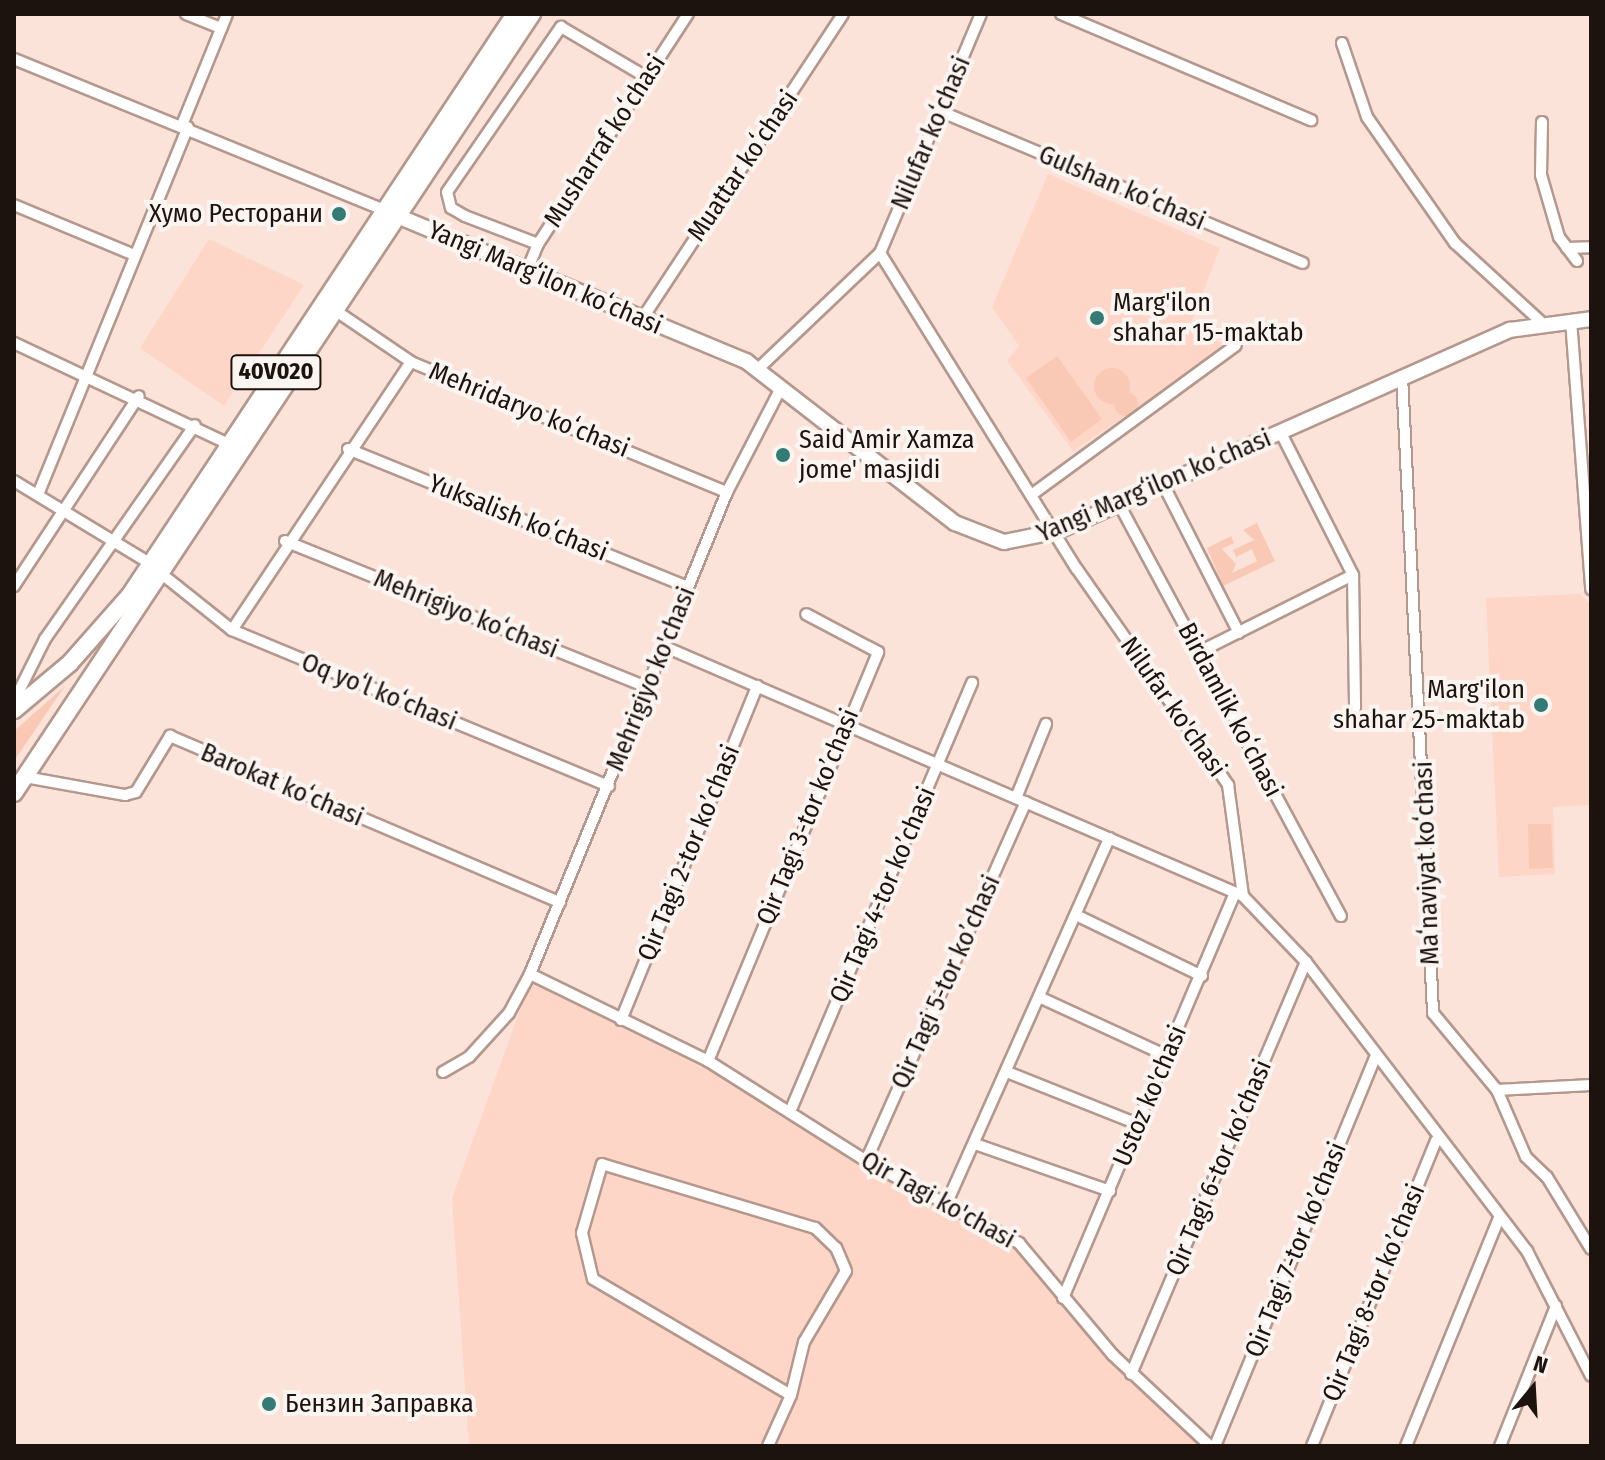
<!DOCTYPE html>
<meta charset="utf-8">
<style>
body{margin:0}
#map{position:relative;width:1605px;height:1460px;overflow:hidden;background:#fce3d9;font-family:"Fira Sans Condensed",sans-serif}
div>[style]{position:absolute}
.built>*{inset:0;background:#fdd6c7}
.green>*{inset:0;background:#f9c9b6}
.round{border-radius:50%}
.roads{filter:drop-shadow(2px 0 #b5988d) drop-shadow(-2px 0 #b5988d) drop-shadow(0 2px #b5988d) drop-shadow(0 -2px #b5988d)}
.minor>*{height:10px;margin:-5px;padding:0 5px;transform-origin:5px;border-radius:5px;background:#fff}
.secondary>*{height:14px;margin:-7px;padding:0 7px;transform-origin:7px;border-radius:7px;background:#fff}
.primary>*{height:16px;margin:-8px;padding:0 8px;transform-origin:8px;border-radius:8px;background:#fff}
.dots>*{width:22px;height:22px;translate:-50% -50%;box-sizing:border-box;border:4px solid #fbf5f2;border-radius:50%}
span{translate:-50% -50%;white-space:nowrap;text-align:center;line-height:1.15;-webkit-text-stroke:8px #fbf5f2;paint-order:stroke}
.shield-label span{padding:2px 6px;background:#fbf5f2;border:2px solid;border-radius:6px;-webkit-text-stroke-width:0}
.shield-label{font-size:24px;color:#1c120e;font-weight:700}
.street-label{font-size:26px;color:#1c120e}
.poi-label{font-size:26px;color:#1c120e}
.right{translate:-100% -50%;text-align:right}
.left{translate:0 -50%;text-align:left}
.frame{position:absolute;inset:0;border:16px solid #1c120e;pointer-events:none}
.north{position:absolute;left:1493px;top:1348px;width:80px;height:80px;-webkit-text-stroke:6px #fbf5f2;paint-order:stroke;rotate:18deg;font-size:22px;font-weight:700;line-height:32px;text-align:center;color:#1c120e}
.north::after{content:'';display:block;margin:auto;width:28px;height:36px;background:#1c120e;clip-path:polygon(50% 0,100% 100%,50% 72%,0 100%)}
</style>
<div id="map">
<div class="built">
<i style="clip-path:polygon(1048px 174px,1220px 248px,1189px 329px,1230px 346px,1073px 451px,1007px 361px,1019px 346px,992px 307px)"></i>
<i style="clip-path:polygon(209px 239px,304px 285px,224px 406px,140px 348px)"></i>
<i style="clip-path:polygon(1580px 594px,1591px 605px,1591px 805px,1553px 807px,1555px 874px,1499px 877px,1486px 598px)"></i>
<i style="clip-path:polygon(532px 977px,711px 1064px,1016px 1244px,1111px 1359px,1199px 1446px,469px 1446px,452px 1198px)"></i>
</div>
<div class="green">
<i style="clip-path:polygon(1057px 356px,1102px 419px,1071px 442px,1026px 378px)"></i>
<i class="round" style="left:1094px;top:368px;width:36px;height:36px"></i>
<i class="round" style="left:1114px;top:392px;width:24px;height:24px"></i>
<i style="clip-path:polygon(1257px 523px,1275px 561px,1223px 586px,1207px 548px,1231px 536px,1234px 543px,1222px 549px,1236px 564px,1232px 573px,1257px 561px,1252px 549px,1236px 557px,1233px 550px,1254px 540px,1243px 530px)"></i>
<i style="clip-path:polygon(65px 686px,14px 761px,14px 731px)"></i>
<i style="clip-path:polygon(1551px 824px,1553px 868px,1529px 869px,1528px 824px)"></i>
</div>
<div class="roads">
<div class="minor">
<i style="left:186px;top:14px;width:38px;rotate:22deg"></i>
<i style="left:1061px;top:14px;width:272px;rotate:23deg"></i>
<i style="left:1342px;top:43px;width:78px;rotate:71.3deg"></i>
<i style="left:1367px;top:117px;width:154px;rotate:55.1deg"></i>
<i style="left:1455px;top:243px;width:115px;rotate:42.5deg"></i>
<i style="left:14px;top:59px;width:397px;rotate:22.2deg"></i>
<i style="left:942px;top:112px;width:391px;rotate:22.7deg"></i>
<i style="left:1542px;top:122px;width:53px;rotate:91.1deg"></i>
<i style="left:1541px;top:175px;width:65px;rotate:73.8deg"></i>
<i style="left:1559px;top:237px;width:30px;rotate:53deg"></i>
<i style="left:182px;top:125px;width:120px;rotate:-67.9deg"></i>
<i style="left:14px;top:205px;width:130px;rotate:22.6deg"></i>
<i style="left:538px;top:244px;width:78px;rotate:-159deg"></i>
<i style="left:465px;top:216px;width:16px;rotate:-150deg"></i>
<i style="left:451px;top:208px;width:16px;rotate:-104deg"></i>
<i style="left:447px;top:192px;width:201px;rotate:-55.4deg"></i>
<i style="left:561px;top:27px;width:101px;rotate:30.4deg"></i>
<i style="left:1567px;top:248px;width:24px;rotate:-2deg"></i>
<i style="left:880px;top:253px;width:372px;rotate:58.1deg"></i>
<i style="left:1077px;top:569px;width:264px;rotate:55deg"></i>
<i style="left:1228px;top:785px;width:112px;rotate:82.3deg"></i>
<i style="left:527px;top:271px;width:29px;rotate:-68deg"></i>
<i style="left:538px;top:244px;width:275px;rotate:-56.9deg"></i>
<i style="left:339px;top:313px;width:87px;rotate:34.2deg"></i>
<i style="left:411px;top:362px;width:342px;rotate:22.4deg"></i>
<i style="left:642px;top:319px;width:365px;rotate:-56.6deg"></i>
<i style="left:1571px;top:320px;width:270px;rotate:85.7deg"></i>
<i style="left:14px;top:343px;width:238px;rotate:25.2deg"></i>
<i style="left:757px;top:370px;width:170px;rotate:-43.6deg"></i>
<i style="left:880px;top:253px;width:259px;rotate:-67.1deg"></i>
<i style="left:1402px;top:376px;width:638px;rotate:87.21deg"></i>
<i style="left:1433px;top:1013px;width:100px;rotate:50.3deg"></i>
<i style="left:1497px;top:1090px;width:73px;rotate:66.6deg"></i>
<i style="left:1526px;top:1157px;width:29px;rotate:44deg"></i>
<i style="left:1547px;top:1177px;width:84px;rotate:58.6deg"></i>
<i style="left:348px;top:449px;width:367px;rotate:22.1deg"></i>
<i style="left:14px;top:481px;width:160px;rotate:31.2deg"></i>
<i style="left:1163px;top:484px;width:167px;rotate:63deg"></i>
<i style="left:39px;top:492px;width:394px;rotate:-67.8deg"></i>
<i style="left:1034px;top:493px;width:250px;rotate:-36.2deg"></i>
<i style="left:1119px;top:504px;width:468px;rotate:61.7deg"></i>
<i style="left:285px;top:541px;width:389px;rotate:22deg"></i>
<i style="left:163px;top:575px;width:88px;rotate:38.6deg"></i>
<i style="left:232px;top:630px;width:408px;rotate:22.5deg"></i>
<i style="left:1353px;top:575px;width:133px;rotate:89.1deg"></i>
<i style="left:14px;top:586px;width:227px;rotate:-56.7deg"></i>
<i style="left:232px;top:630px;width:322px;rotate:-56.3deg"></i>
<i style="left:663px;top:646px;width:632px;rotate:23.32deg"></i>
<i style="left:1243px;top:896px;width:91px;rotate:46.3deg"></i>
<i style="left:1306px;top:962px;width:364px;rotate:52.6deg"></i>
<i style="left:1527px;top:1251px;width:140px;rotate:62.9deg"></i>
<i style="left:1199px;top:652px;width:172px;rotate:-26.6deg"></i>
<i style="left:1353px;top:575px;width:161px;rotate:-116.9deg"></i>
<i style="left:14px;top:701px;width:69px;rotate:-63.4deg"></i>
<i style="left:45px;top:639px;width:261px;rotate:-55deg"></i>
<i style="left:25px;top:777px;width:102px;rotate:10.2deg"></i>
<i style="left:125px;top:795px;width:11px;rotate:-15deg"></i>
<i style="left:136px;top:792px;width:66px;rotate:-58.7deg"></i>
<i style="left:170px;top:736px;width:424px;rotate:23.1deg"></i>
<i style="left:1016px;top:798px;width:80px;rotate:-67.9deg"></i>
<i style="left:1076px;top:915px;width:140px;rotate:25.8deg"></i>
<i style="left:530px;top:974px;width:198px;rotate:26deg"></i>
<i style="left:708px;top:1061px;width:187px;rotate:32.3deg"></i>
<i style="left:866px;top:1161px;width:174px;rotate:28.2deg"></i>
<i style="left:1019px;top:1243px;width:146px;rotate:50deg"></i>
<i style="left:1113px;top:1355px;width:133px;rotate:43.2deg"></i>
<i style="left:1039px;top:997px;width:141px;rotate:24.7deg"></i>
<i style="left:621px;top:1020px;width:361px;rotate:-67.8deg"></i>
<i style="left:708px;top:1061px;width:443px;rotate:-67.4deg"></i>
<i style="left:878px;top:652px;width:81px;rotate:-152.2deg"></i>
<i style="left:443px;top:1072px;width:30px;rotate:-30deg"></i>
<i style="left:469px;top:1057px;width:59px;rotate:-47.7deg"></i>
<i style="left:509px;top:1013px;width:44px;rotate:-61.7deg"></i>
<i style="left:530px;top:974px;width:521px;rotate:-67.77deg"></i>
<i style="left:727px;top:492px;width:117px;rotate:-62.6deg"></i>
<i style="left:1007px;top:1072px;width:141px;rotate:21.7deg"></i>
<i style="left:1497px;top:1090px;width:94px;rotate:-3deg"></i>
<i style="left:792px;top:1107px;width:461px;rotate:-67deg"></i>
<i style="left:975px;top:1144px;width:143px;rotate:19.2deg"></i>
<i style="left:866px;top:1161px;width:393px;rotate:-66deg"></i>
<i style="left:945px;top:1207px;width:404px;rotate:-66deg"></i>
<i style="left:1063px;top:1298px;width:440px;rotate:-67deg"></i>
<i style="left:1131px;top:1374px;width:448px;rotate:-67deg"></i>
<i style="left:768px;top:1446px;width:56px;rotate:-65.7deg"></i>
<i style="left:791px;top:1395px;width:55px;rotate:-76.2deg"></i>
<i style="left:804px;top:1342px;width:82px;rotate:-59.4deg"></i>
<i style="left:846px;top:1271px;width:25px;rotate:-113deg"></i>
<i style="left:836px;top:1248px;width:29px;rotate:-136deg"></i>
<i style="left:815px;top:1228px;width:222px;rotate:-163.3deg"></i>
<i style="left:602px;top:1164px;width:72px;rotate:106.2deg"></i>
<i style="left:582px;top:1233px;width:47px;rotate:76.6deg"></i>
<i style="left:593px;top:1279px;width:229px;rotate:30.4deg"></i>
<i style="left:1215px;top:1446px;width:423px;rotate:-67.6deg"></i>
<i style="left:1312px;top:1446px;width:329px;rotate:-67.9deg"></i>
<i style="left:1406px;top:1446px;width:246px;rotate:-67.8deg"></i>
<i style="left:1500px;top:1446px;width:151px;rotate:-68.2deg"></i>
</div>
<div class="secondary">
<i style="left:390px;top:213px;width:386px;rotate:22.6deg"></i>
<i style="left:746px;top:361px;width:264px;rotate:37.8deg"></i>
<i style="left:955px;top:523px;width:53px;rotate:21.2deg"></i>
<i style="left:1004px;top:542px;width:55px;rotate:-11.5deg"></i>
<i style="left:1058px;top:531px;width:495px;rotate:-24deg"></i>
<i style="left:1510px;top:330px;width:82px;rotate:-7.7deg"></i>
</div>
<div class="primary">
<i style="left:14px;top:710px;width:73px;rotate:-40deg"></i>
<i style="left:70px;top:663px;width:91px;rotate:-48.6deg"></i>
<i style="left:130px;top:595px;width:697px;rotate:-56.47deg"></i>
<i style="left:14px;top:793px;width:936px;rotate:-56.38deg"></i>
</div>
</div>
<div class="dots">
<i style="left:339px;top:214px;background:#337b74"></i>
<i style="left:1097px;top:318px;background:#337b74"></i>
<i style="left:783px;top:455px;background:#337b74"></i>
<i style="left:1541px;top:705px;background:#337b74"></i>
<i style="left:269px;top:1404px;background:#337b74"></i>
</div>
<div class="shield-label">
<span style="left:276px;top:372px">40V020</span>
</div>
<div class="street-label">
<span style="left:931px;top:133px;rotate:-67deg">Nilufar koʻchasi</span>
<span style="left:605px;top:141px;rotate:-57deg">Musharraf koʻchasi</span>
<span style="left:743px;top:166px;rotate:-56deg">Muattar koʻchasi</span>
<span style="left:1122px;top:188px;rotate:23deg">Gulshan koʻchasi</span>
<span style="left:545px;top:278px;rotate:23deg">Yangi Margʻilon koʻchasi</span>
<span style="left:529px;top:410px;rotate:22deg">Mehridaryo koʻchasi</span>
<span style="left:1154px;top:486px;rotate:-23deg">Yangi Margʻilon koʻchasi</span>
<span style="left:518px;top:518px;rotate:22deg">Yuksalish koʻchasi</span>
<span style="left:466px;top:614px;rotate:22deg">Mehrigiyo koʻchasi</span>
<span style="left:651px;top:679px;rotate:-68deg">Mehrigiyo ko'chasi</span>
<span style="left:379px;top:692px;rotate:22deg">Oq yoʻl koʻchasi</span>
<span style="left:1173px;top:707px;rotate:55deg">Nilufar ko'chasi</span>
<span style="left:1230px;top:710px;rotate:62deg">Birdamlik koʻchasi</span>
<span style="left:282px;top:785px;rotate:23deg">Barokat koʻchasi</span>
<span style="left:808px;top:817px;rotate:-68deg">Qir Tagi 3-tor koʼchasi</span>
<span style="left:689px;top:853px;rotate:-68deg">Qir Tagi 2-tor koʼchasi</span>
<span style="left:1427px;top:863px;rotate:-92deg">Maʻnaviyat koʻchasi</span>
<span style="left:883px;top:895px;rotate:-67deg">Qir Tagi 4-tor koʼchasi</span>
<span style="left:946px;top:982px;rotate:-66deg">Qir Tagi 5-tor koʼchasi</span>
<span style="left:1150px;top:1096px;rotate:-67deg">Ustoz ko'chasi</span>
<span style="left:1219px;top:1168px;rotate:-67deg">Qir Tagi 6-tor koʼchasi</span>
<span style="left:938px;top:1200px;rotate:29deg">Qir Tagi ko'chasi</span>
<span style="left:1296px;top:1250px;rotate:-68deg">Qir Tagi 7-tor koʼchasi</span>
<span style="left:1374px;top:1293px;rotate:-68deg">Qir Tagi 8-tor koʼchasi</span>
</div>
<div class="poi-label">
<span class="right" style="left:323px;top:214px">Хумо Ресторани</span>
<span class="left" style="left:1113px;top:318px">Marg'ilon<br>shahar 15-maktab</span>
<span class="left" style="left:799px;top:455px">Said Amir Xamza<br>jome' masjidi</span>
<span class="right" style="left:1525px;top:705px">Marg'ilon<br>shahar 25-maktab</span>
<span class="left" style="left:285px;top:1404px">Бензин Заправка</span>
</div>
<div class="frame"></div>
<div class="north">N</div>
</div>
